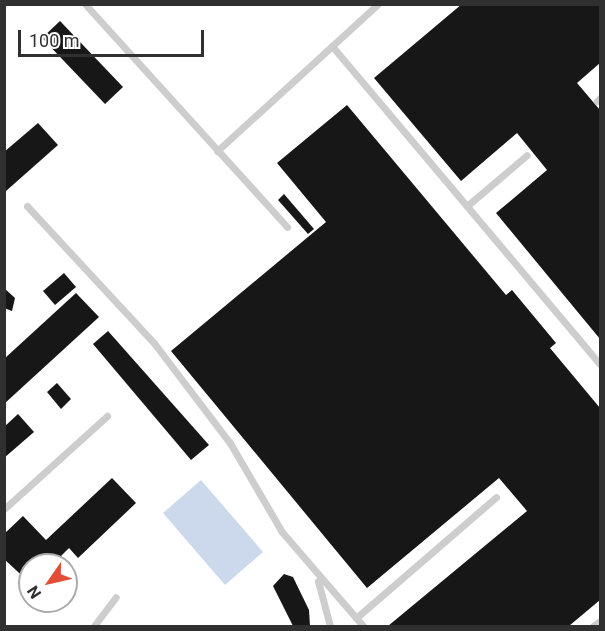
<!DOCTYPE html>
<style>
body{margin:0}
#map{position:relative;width:605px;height:631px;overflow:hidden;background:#fff;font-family:Roboto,sans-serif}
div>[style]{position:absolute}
.water>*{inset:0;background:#ccd9ec}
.building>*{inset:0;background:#171717}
.lane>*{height:7px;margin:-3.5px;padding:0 3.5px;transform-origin:3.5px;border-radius:3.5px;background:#cdcdcd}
span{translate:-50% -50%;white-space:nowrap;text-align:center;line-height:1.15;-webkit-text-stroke:6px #fff;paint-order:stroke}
.frame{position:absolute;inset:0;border:6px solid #303030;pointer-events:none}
.north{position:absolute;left:18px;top:553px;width:60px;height:60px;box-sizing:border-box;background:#fff;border:2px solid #acacac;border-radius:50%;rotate:236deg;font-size:16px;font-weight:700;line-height:24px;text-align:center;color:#303030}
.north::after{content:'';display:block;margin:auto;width:21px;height:27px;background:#e34d37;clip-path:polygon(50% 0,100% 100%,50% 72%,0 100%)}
.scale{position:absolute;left:18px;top:30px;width:186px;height:27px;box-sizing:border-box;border:3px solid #303030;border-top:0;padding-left:8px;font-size:18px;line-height:21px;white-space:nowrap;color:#303030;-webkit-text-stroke:4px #fff;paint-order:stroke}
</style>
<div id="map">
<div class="water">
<i style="clip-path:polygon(201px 480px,263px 552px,225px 585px,163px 513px)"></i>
</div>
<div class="building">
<i style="clip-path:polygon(462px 4px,600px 4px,600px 63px,577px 83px,600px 110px,600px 339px,496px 213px,547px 170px,517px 133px,461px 181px,374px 78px)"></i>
<i style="clip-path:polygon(60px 21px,123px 87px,105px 104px,42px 38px)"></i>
<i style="clip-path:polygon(347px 105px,506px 295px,512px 290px,556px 343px,550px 348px,600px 408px,600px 600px,569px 626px,388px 626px,527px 511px,499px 478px,367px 588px,171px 351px,326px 222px,277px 163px)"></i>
<i style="clip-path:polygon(38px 123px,58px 145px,6px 191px,4px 152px)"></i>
<i style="clip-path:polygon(284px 194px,314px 229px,308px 234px,278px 200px)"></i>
<i style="clip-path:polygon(64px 273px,76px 287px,55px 305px,43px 291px)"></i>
<i style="clip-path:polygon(4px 288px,15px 298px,12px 311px,4px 308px)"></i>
<i style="clip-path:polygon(76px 293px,99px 317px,4px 404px,4px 359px)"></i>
<i style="clip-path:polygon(108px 331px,209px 445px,191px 460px,93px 344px)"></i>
<i style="clip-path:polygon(57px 383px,71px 399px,61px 409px,47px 392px)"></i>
<i style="clip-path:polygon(18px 414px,34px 432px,4px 458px,4px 427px)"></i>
<i style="clip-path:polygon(112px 478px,136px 503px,78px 558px,69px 548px,61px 556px,74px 570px,66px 578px,66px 565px,30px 565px,30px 583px,4px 559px,4px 534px,23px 516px,46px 540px)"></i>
<i style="clip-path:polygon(284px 574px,293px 577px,309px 610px,310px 626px,293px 626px,273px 586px)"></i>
</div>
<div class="lane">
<i style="left:85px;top:4px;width:301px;rotate:47.8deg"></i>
<i style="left:332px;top:46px;width:62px;rotate:-42.4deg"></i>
<i style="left:597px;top:101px;width:4px;rotate:-45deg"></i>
<i style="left:217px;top:151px;width:156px;rotate:-42.4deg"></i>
<i style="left:332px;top:46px;width:416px;rotate:49.9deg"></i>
<i style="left:468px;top:205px;width:77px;rotate:-40.3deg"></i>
<i style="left:27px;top:206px;width:187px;rotate:47.2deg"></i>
<i style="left:154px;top:343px;width:126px;rotate:52.8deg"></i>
<i style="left:230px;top:443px;width:103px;rotate:59.7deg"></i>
<i style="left:282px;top:532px;width:124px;rotate:49.2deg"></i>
<i style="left:4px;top:509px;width:139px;rotate:-42.1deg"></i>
<i style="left:318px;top:581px;width:47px;rotate:75.1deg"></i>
<i style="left:356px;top:618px;width:185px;rotate:-40.8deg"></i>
<i style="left:94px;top:626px;width:36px;rotate:-53deg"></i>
<i style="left:593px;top:626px;width:9px;rotate:-36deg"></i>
</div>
<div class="frame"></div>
<div class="north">N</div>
<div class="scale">100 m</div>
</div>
